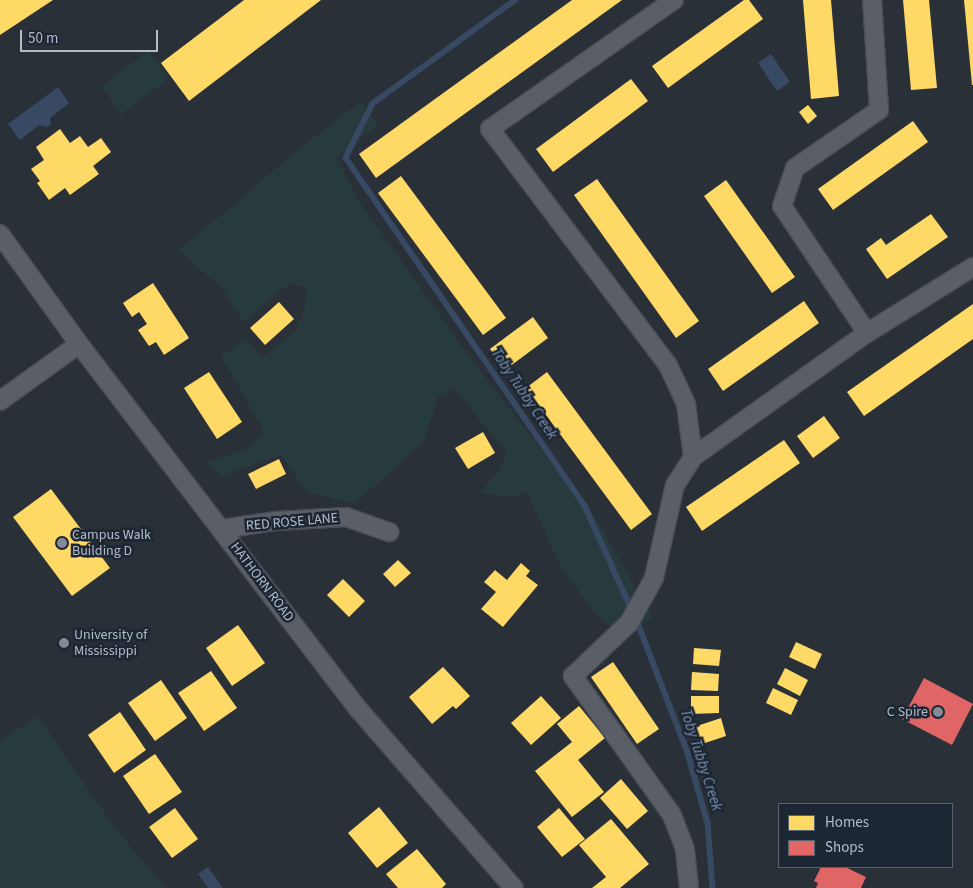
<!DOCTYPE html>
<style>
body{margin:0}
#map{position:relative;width:973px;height:888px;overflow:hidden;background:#2a3038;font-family:"Source Sans 3",sans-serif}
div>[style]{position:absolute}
.green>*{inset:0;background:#273a3e}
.water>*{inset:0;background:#384963}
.homes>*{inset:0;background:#ffd966}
.shops>*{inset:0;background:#e06666}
.stream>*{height:5.5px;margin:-2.75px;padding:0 2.75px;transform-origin:2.75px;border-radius:2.75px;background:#384963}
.roads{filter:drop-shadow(1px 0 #484c53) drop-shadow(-1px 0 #484c53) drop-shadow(0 1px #484c53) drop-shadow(0 -1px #484c53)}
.minor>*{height:18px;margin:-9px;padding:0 9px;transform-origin:9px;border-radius:9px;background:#5a5e66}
.dots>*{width:14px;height:14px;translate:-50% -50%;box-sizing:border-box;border:2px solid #1d2633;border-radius:50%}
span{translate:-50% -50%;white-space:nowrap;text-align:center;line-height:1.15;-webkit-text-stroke:5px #1d2633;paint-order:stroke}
.street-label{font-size:14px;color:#b4bcc9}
.poi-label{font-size:14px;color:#b4bcc9}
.left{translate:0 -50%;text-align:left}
.right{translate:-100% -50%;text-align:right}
.water-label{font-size:15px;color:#7c92b1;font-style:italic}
.legend{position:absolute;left:778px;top:803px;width:175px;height:65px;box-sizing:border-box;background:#1d2633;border:1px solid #59626f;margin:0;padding:6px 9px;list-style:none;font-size:15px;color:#b4bcc9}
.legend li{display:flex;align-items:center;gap:10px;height:25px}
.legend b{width:25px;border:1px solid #59626f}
.scale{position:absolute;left:20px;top:30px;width:138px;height:22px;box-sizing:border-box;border:2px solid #b4bcc9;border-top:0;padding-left:6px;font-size:15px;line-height:18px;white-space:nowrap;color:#b4bcc9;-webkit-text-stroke:4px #1d2633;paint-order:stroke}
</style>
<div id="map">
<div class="green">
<i style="clip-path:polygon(148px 51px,168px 79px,121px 114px,101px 86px)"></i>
<i style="clip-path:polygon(361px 101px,378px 125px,336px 158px,361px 204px,466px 352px,602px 528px,652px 618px,622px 639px,593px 611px,560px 565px,527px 492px,512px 497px,479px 493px,500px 470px,507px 451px,482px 424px,456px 389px,438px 397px,423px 443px,354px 504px,307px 492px,281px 455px,223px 476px,205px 463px,248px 448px,264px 431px,221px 356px,247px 340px,262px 357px,295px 332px,304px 311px,306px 287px,292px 284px,281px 289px,244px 323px,224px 291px,179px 249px,234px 205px,290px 156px)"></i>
<i style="clip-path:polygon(38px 716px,114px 827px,166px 888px,0 888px,0 741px)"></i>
</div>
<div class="water">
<i style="clip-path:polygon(771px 54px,790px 82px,777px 91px,758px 63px)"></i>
<i style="clip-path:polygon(58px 87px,69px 103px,50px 118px,51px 124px,47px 127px,39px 125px,20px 140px,8px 124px)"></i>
<i style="clip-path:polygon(208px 867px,223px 888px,208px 888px,198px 874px)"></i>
</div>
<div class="homes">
<i style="clip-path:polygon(0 0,53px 0,0 35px)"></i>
<i style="clip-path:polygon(244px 0,321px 0,189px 101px,161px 63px)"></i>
<i style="clip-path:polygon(572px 0,622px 0,376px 178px,359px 154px)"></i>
<i style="clip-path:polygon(744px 0,749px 0,763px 19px,668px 88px,652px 66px)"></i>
<i style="clip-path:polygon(803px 0,831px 0,839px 96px,811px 99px)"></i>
<i style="clip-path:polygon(903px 0,929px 0,937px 88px,911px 90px)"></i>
<i style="clip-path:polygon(964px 0,973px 0,973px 85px,972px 85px)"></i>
<i style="clip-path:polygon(631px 79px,648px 101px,553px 172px,536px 149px)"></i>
<i style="clip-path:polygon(808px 105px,817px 116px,808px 124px,799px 112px)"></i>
<i style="clip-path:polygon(913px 121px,928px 142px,833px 210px,818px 189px)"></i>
<i style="clip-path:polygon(60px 129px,70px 143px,80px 136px,88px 147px,101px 138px,111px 152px,93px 166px,99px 174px,70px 195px,65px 188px,49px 200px,37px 183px,40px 181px,31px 169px,44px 160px,36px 147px)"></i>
<i style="clip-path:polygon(401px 176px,506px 318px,483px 335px,378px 193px)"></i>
<i style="clip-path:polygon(597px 179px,699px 321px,676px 338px,574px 195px)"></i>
<i style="clip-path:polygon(726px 180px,795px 277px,772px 293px,704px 196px)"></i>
<i style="clip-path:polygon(931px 214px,948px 237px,887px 279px,866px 249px,881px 238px,886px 245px)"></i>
<i style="clip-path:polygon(153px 283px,189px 338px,164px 355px,156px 342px,149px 346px,138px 330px,147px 324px,139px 312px,132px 317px,123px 303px)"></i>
<i style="clip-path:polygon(804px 301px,819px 323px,723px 391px,708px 369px)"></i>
<i style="clip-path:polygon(279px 302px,294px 319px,265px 345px,250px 328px)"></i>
<i style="clip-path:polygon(973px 304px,973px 339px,864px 416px,847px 392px)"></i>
<i style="clip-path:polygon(533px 317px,548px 338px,505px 370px,490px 349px)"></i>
<i style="clip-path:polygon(209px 372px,242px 422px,217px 439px,184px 388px)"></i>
<i style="clip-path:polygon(547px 372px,652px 514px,631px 530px,526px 388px)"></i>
<i style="clip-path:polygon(824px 416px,840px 438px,813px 458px,797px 436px)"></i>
<i style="clip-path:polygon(483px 432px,495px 453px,468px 469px,455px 448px)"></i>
<i style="clip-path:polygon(784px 440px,800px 463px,702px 531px,686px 507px)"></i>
<i style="clip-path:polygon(279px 459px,286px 474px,256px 489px,248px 474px)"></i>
<i style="clip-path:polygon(51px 489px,110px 568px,72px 596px,13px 517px)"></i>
<i style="clip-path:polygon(398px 560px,411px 573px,395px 587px,383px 574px)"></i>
<i style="clip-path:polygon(521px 563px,530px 571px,526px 576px,538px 585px,503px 627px,481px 609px,496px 592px,484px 582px,495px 570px,507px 580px)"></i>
<i style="clip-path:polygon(343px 579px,365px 601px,349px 617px,327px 595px)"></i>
<i style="clip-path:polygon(238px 625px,265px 663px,232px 686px,206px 648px)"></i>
<i style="clip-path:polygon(796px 642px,822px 654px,815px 669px,789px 657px)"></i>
<i style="clip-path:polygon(694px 648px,721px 650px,719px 666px,693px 664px)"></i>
<i style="clip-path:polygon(613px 662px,659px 729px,637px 744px,591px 677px)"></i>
<i style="clip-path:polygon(443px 667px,470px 696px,456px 709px,453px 706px,432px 724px,409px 697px)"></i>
<i style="clip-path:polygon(785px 668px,808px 680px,800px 696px,777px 684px)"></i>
<i style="clip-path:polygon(211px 671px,237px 708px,204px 731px,178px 693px)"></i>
<i style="clip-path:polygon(692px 672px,719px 674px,718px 691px,691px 690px)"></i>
<i style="clip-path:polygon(161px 680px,187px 718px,155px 741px,128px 703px)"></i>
<i style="clip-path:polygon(773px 688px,798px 700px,791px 715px,766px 703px)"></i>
<i style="clip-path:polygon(541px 696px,561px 718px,531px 745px,511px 723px)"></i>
<i style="clip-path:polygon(691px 696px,719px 696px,719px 713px,691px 714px)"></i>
<i style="clip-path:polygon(579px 706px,605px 738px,578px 760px,604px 792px,572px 817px,535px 771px,572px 742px,557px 724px)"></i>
<i style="clip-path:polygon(120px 712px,146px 750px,114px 773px,88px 735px)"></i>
<i style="clip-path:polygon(721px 718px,726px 736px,699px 745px,694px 727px)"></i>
<i style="clip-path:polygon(155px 754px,182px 792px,149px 814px,123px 776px)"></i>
<i style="clip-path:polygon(621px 779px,648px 811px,627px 829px,600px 798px)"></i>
<i style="clip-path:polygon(379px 807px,408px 843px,377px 868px,348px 833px)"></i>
<i style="clip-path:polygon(175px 808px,198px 839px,172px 858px,149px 827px)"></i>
<i style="clip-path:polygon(559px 808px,585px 839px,562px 857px,537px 827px)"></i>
<i style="clip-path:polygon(611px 819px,649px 864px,620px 888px,592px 888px,606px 877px,579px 845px)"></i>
<i style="clip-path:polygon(417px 849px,446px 884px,442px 888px,398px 888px,386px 874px)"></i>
</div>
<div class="shops">
<i style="clip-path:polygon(924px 678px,973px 704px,952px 745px,902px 719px)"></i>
<i style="clip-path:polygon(821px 867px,845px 867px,866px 877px,861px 888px,816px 888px,818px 883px,814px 881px)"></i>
</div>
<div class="stream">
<i style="left:516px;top:0;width:177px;rotate:144deg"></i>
<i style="left:373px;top:104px;width:60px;rotate:116.6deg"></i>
<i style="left:346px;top:158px;width:422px;rotate:55.5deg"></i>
<i style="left:585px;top:506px;width:114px;rotate:65.7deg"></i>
<i style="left:636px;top:618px;width:142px;rotate:68.9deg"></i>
<i style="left:687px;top:750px;width:76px;rotate:74deg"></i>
<i style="left:708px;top:823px;width:65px;rotate:85.6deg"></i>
</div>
<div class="roads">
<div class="minor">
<i style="left:674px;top:0;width:225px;rotate:145deg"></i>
<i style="left:490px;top:129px;width:296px;rotate:53deg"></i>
<i style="left:668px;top:365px;width:43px;rotate:65.2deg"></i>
<i style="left:686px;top:404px;width:53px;rotate:82.5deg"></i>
<i style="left:0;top:234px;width:135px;rotate:54.3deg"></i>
<i style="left:79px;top:344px;width:461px;rotate:52.6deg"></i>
<i style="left:359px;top:710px;width:236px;rotate:49deg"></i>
<i style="left:867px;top:333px;width:153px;rotate:-123.8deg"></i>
<i style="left:782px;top:206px;width:40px;rotate:-71.1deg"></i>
<i style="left:795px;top:168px;width:102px;rotate:-34.6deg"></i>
<i style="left:879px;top:110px;width:110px;rotate:-93.6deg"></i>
<i style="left:0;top:401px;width:97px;rotate:-35.8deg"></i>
<i style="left:222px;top:529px;width:55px;rotate:-8.4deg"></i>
<i style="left:276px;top:521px;width:70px;rotate:-3.3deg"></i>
<i style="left:346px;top:517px;width:46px;rotate:19.2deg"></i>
<i style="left:689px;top:888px;width:39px;rotate:-96deg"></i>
<i style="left:685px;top:849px;width:36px;rotate:-111deg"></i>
<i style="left:672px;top:815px;width:171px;rotate:-125.5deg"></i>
<i style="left:573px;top:676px;width:77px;rotate:-43.4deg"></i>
<i style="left:629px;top:623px;width:51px;rotate:-60.9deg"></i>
<i style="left:654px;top:578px;width:95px;rotate:-77.3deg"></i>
<i style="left:675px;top:485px;width:33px;rotate:-57deg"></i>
<i style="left:693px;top:457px;width:214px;rotate:-35.5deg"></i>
<i style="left:867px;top:333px;width:125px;rotate:-31.9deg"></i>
</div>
</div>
<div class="dots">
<i style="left:62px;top:543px;background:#848b96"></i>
<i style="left:64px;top:643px;background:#848b96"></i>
<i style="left:938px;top:712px;background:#848b96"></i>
</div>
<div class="street-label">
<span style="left:292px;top:522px;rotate:-5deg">RED ROSE LANE</span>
<span style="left:262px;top:582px;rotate:53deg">HATHORN ROAD</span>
</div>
<div class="poi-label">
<span class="left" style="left:72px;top:543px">Campus Walk<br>Building D</span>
<span class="left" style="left:74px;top:643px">University of<br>Mississippi</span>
<span class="right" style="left:928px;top:712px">C Spire</span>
</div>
<div class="water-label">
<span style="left:524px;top:394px;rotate:56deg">Toby Tubby Creek</span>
<span style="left:701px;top:760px;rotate:72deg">Toby Tubby Creek</span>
</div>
<ul class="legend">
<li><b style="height:14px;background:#ffd966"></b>Homes</li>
<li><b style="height:14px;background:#e06666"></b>Shops</li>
</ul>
<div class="scale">50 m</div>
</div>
